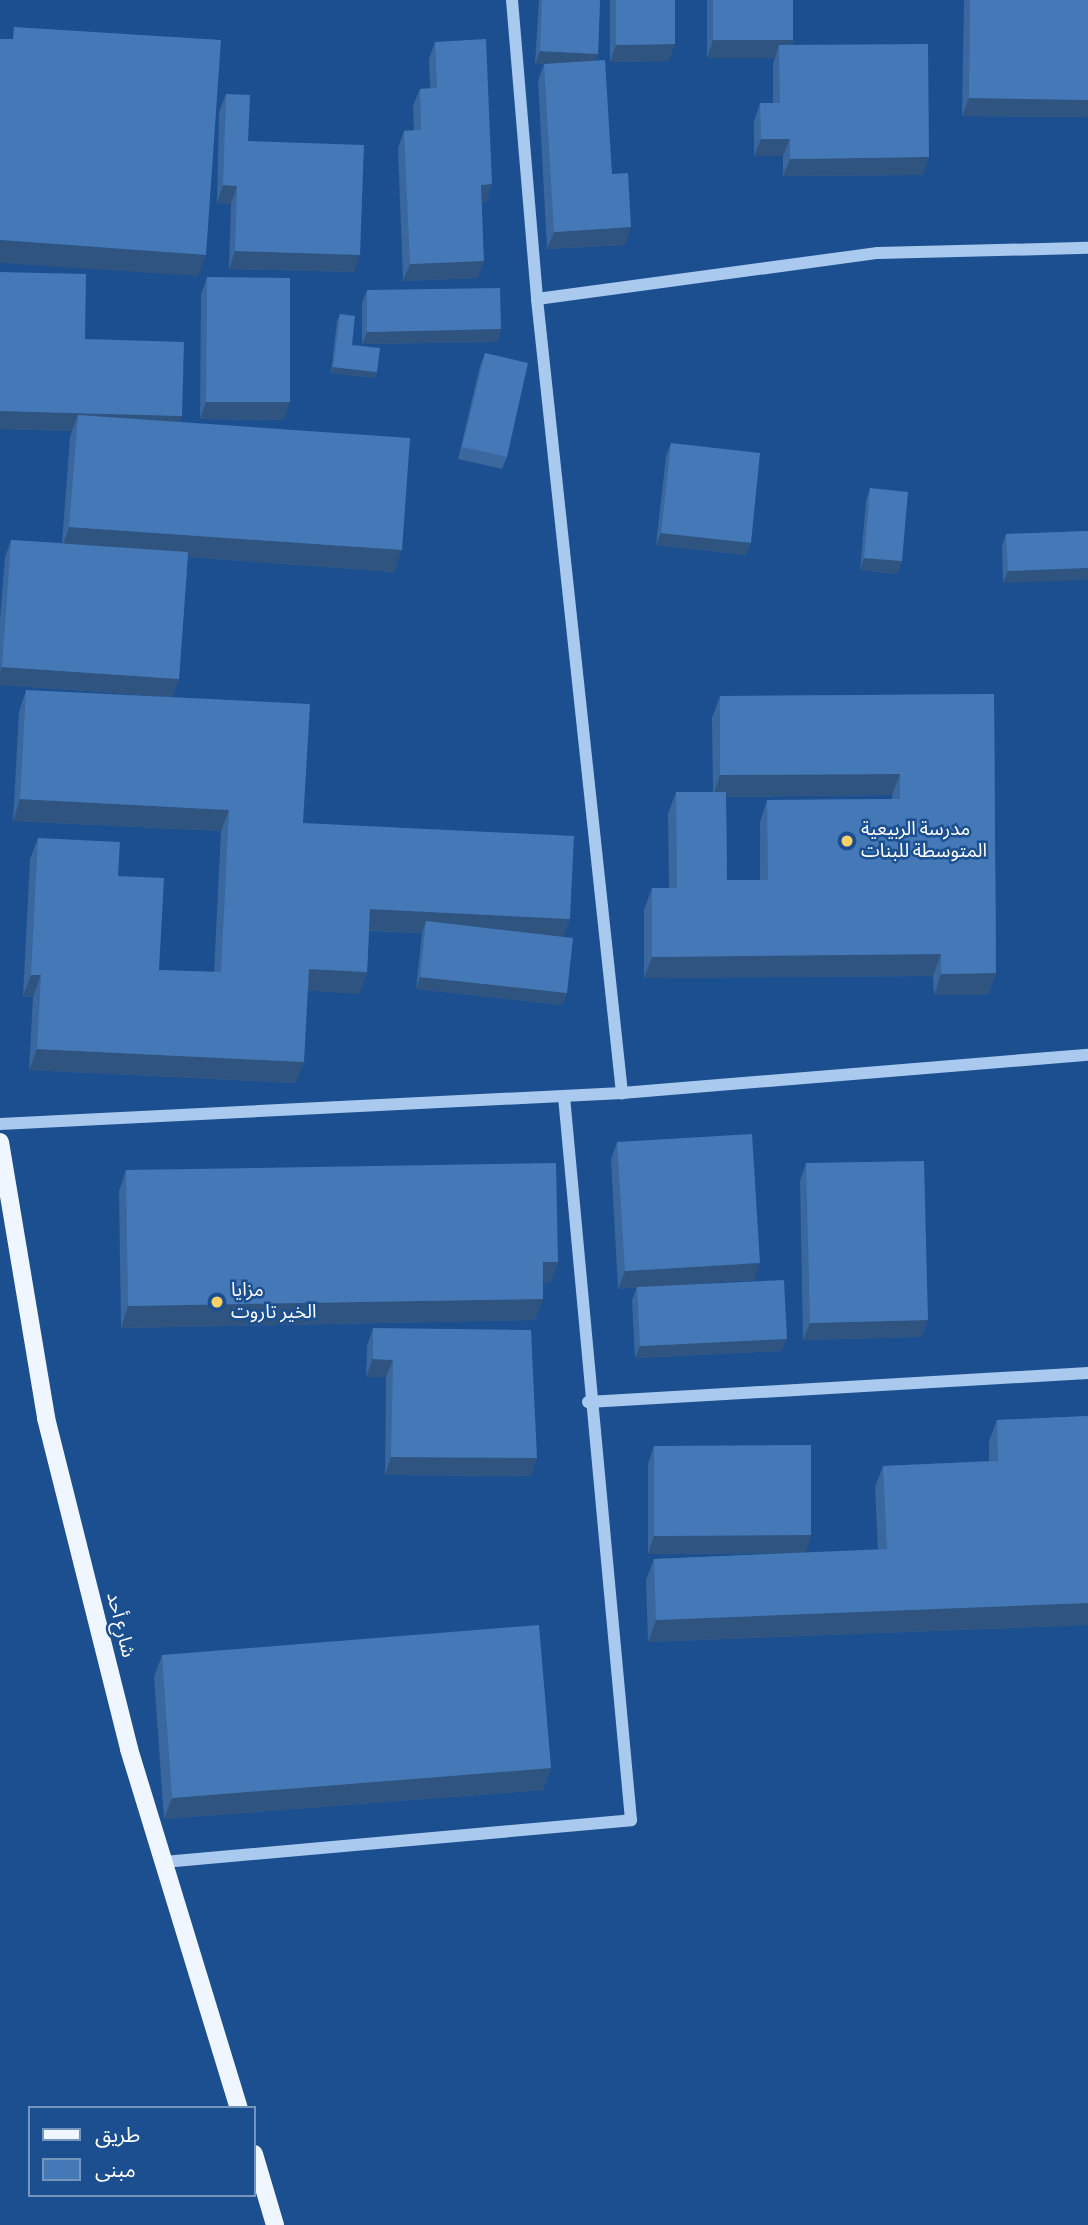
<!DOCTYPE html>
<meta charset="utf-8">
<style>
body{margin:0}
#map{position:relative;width:1088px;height:2225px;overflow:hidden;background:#1b4f8f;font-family:"Source Sans 3","Noto Sans Arabic",sans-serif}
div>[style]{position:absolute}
.minor>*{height:12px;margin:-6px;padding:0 6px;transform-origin:6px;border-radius:6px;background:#a9c9ee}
.major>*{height:18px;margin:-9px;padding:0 9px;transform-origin:9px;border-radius:9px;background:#f0f6ff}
.wall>*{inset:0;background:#3a679d}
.shaded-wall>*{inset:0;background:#305480}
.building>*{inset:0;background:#4478b7}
.dots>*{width:19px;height:19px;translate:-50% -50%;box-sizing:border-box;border:4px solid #1b4f8f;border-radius:50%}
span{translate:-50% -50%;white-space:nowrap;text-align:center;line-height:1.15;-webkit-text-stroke:5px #1b4f8f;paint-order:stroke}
.poi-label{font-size:19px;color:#fff}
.left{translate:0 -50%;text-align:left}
.street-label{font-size:19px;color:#fff}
.legend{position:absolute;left:28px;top:2106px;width:228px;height:91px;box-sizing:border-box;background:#1b4f8f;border:2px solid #7695bc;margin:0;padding:9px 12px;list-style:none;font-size:21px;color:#fff}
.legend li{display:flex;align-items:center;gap:14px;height:35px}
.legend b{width:35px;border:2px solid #7695bc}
</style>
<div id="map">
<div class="minor">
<i style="left:512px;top:0;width:300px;rotate:85.2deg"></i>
<i style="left:537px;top:299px;width:799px;rotate:83.89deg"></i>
<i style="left:537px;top:299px;width:344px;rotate:-7.7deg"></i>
<i style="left:878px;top:253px;width:210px;rotate:-1.4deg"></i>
<i style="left:0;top:1124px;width:623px;rotate:-2.85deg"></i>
<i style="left:622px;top:1093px;width:468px;rotate:-4.7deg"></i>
<i style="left:588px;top:1402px;width:501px;rotate:-3.32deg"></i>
<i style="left:164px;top:1862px;width:469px;rotate:-5.1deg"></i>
<i style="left:631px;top:1820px;width:727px;rotate:-95.29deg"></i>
</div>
<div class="major">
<i style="left:0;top:1142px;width:280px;rotate:80.5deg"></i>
<i style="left:46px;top:1418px;width:341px;rotate:75.9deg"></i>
<i style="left:129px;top:1749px;width:375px;rotate:73deg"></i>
<i style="left:254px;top:2154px;width:74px;rotate:73.5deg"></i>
</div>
<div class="wall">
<i style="clip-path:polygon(539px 0,600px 0,598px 54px,595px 60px,612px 174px,625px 245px,547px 249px,538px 81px,544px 64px,535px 64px)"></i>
<i style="clip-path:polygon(610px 0,675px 0,669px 61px,610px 62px)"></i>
<i style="clip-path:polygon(707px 0,793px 0,793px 40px,792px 45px,923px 175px,783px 176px,783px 156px,754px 156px,754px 121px,760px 103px,773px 103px,773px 63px,775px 58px,707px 58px)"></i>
<i style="clip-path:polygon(964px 0,1088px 0,1088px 117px,962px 116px)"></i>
<i style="clip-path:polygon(435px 42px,492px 184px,486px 202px,482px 202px,478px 278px,403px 281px,398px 148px,404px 131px,414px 130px,413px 106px,420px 89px,430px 88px,429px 59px)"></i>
<i style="clip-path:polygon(226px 94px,248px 141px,354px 272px,229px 269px,231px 204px,217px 203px,219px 112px)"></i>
<i style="clip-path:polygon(0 272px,182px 416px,180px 422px,394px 572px,188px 557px,179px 679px,172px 697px,0 685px,0 620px,5px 557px,11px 540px,62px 543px,70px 437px,72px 431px,0 429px)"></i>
<i style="clip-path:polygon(207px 277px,284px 420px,200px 419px,201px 295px)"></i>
<i style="clip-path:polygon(367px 290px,497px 342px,362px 344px,362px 303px)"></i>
<i style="clip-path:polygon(340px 314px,352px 345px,377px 372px,375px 378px,331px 373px,337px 321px)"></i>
<i style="clip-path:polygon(485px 353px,507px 457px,502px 469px,458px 459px,480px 366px)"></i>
<i style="clip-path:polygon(671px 443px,746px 555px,656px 545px,666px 456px)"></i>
<i style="clip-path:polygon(870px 488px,902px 561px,897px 574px,860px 570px,866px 501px)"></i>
<i style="clip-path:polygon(1088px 531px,1003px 583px,1002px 546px,1006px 534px)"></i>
<i style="clip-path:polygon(26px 690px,303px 823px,570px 919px,563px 937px,567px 993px,562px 1005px,416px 989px,422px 933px,369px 931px,367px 972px,359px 994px,307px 990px,296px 1083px,29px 1070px,33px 997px,23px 996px,30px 859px,38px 838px,118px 876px,159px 970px,214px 972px,221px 831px,13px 821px,19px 712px)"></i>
<i style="clip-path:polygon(evenodd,994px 694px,996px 973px,988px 995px,934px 995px,933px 976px,644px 978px,644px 910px,652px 888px,669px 888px,668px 814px,676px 792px,713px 792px,712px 718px,720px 696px,994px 694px,892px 795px,892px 799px,767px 800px,760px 822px,760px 880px,727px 880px,726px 797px,892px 795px)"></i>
<i style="clip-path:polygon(617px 1142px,754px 1280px,658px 1286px,782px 1351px,635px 1358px,632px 1300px,637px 1287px,618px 1289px,611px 1160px)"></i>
<i style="clip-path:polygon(806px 1163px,928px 1320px,921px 1337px,803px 1340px,800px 1181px)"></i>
<i style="clip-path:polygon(126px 1170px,558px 1262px,550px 1283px,543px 1283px,535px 1320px,121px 1328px,119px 1191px)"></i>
<i style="clip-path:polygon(373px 1328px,537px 1458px,531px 1476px,385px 1475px,386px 1377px,366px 1377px,367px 1346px)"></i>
<i style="clip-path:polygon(1088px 1416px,1088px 1625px,648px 1642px,646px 1580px,654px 1559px,802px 1553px,648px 1554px,648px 1464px,654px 1446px,811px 1535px,805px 1553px,878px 1550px,875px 1487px,883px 1466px,989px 1461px,989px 1441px,997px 1420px)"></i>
<i style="clip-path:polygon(162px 1655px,551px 1768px,543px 1790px,164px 1819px,154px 1677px)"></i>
</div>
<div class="shaded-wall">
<i style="clip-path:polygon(713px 40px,793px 40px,787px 58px,779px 45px,775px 58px,707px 58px)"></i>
<i style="clip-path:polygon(675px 44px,669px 61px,610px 62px,616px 45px)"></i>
<i style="clip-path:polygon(540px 51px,598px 54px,593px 66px,535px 64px)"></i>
<i style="clip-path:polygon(969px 98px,1088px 100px,1088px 117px,962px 116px)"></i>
<i style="clip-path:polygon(761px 139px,790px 139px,783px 156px,754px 156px)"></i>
<i style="clip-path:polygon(929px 157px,923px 175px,783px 176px,790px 159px)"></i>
<i style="clip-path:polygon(492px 184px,486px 202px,475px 203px,481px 185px)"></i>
<i style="clip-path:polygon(223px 185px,237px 186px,231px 204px,217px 203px)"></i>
<i style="clip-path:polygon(631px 227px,625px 245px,547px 249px,554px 232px)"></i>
<i style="clip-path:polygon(0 240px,206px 255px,198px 276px,0 263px)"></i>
<i style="clip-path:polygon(235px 251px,360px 255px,354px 272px,229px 269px)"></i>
<i style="clip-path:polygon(484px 261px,478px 278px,403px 281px,410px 264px)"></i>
<i style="clip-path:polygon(501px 329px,497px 342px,362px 344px,367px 332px)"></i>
<i style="clip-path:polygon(333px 367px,377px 372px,375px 378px,331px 373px)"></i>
<i style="clip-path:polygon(206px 402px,290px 402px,284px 420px,200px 419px)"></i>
<i style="clip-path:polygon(0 411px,182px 416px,176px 434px,78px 415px,72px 431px,0 429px)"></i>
<i style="clip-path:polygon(69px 527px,402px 550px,394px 572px,62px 548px)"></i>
<i style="clip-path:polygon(661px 533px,751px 543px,746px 555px,656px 545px)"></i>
<i style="clip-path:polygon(864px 558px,902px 561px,897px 574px,860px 570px)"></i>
<i style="clip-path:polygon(1088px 568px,1088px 580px,1003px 583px,1008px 571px)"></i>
<i style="clip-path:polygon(2px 667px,179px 679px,172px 697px,0 685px,0 672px)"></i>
<i style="clip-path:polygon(900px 774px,892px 795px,713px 797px,720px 775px)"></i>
<i style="clip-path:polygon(20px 799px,229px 810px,221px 831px,13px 821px)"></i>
<i style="clip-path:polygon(370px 909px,570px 919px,562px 940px,426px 921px,422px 933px,362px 930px)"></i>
<i style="clip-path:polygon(941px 954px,933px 976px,644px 978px,652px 957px)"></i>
<i style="clip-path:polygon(309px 969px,367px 972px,359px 994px,301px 990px)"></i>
<i style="clip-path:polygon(996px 973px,988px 995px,934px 995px,941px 974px)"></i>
<i style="clip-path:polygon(31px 975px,41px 975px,33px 997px,23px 996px)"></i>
<i style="clip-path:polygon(420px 977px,567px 993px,562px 1005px,416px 989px)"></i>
<i style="clip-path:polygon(37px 1049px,304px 1062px,296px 1083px,29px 1070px)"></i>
<i style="clip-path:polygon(543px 1262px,558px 1262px,550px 1283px,535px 1284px)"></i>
<i style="clip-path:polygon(760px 1263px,754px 1280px,618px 1289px,625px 1271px)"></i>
<i style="clip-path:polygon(543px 1299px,535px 1320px,121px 1328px,128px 1306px)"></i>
<i style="clip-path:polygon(928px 1320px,921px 1337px,803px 1340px,810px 1323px)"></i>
<i style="clip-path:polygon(787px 1339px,782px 1351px,635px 1358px,640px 1346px)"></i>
<i style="clip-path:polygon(373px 1359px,393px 1360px,386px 1377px,366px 1377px)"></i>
<i style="clip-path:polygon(391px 1457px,537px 1458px,531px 1476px,385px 1475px)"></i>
<i style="clip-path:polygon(811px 1535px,805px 1553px,648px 1554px,654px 1536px)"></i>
<i style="clip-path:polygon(1088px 1603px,1088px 1625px,648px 1642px,656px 1620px)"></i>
<i style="clip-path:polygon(551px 1768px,543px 1790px,164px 1819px,172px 1798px)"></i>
</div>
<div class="building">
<i style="clip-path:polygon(542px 0,600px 0,598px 54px,540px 51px)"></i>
<i style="clip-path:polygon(616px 0,675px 0,675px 44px,616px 45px)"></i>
<i style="clip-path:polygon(713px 0,793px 0,793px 40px,713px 40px)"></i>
<i style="clip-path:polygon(970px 0,1088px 0,1088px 100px,969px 98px)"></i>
<i style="clip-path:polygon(14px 27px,221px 40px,206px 255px,0 240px,0 39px,13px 39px)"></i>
<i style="clip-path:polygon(486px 39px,492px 184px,481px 185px,484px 261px,410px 264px,404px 131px,421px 130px,420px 89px,437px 88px,435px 42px)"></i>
<i style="clip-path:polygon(928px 44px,929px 157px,790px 159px,790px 139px,761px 139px,760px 103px,780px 103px,779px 45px)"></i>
<i style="clip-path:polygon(605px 60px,612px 174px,628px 173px,631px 227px,554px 232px,544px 64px)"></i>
<i style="clip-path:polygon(226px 94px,250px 95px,248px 141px,364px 145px,360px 255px,235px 251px,237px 186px,223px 185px)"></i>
<i style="clip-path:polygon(0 272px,86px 274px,85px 339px,184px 342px,182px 416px,0 411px)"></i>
<i style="clip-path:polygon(207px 277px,290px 278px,290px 402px,206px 402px)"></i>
<i style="clip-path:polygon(500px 288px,501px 329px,367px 332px,367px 290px)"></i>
<i style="clip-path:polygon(340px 314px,355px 316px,352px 345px,380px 348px,377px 372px,333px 367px)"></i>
<i style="clip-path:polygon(485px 353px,528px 363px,507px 457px,462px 447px)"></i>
<i style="clip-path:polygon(78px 415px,410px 438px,402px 550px,69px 527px)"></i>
<i style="clip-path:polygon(671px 443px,760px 453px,751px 543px,661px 533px)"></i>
<i style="clip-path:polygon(870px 488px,908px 492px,902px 561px,864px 558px)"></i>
<i style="clip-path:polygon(1088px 531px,1088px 568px,1008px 571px,1006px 534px)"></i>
<i style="clip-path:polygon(11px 540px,188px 552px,179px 679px,2px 667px)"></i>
<i style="clip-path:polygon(26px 690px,310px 704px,303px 823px,574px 836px,570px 919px,370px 909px,367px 972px,309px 969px,304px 1062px,37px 1049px,41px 975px,31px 975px,38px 838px,120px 842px,118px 876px,164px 878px,159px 970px,221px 972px,229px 810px,20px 799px)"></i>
<i style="clip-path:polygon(994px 694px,996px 973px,941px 974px,941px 954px,652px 957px,652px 888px,677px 888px,676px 792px,726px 792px,727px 880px,768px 880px,767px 800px,900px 799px,900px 774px,720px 775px,720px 696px)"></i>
<i style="clip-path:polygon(426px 921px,573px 938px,567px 993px,420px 977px)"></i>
<i style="clip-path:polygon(752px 1134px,760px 1263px,625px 1271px,617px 1142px)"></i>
<i style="clip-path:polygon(924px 1161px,928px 1320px,810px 1323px,806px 1163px)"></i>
<i style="clip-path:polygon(556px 1163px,558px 1262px,543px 1262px,543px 1299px,128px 1306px,126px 1170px)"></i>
<i style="clip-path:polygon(784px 1280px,787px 1339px,640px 1346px,637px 1287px)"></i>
<i style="clip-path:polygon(373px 1328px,531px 1330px,537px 1458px,391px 1457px,393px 1360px,373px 1359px)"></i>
<i style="clip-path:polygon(1088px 1416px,1088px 1603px,656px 1620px,654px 1559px,887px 1549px,883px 1466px,998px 1461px,997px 1420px)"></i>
<i style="clip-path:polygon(811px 1445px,811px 1535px,654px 1536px,654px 1446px)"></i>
<i style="clip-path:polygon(539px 1625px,551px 1768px,172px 1798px,162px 1655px)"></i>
</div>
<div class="dots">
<i style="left:847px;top:841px;background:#ffd166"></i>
<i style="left:217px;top:1302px;background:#ffd166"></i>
</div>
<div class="poi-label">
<span class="left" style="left:861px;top:841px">مدرسة الربيعية<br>المتوسطة للبنات</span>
<span class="left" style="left:231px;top:1302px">مزايا<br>الخير تاروت</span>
</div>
<div class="street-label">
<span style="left:120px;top:1625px;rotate:76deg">شارع أحد</span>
</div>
<ul class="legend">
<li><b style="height:9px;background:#f0f6ff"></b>طريق</li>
<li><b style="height:19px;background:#4478b7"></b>مبنى</li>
</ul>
</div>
